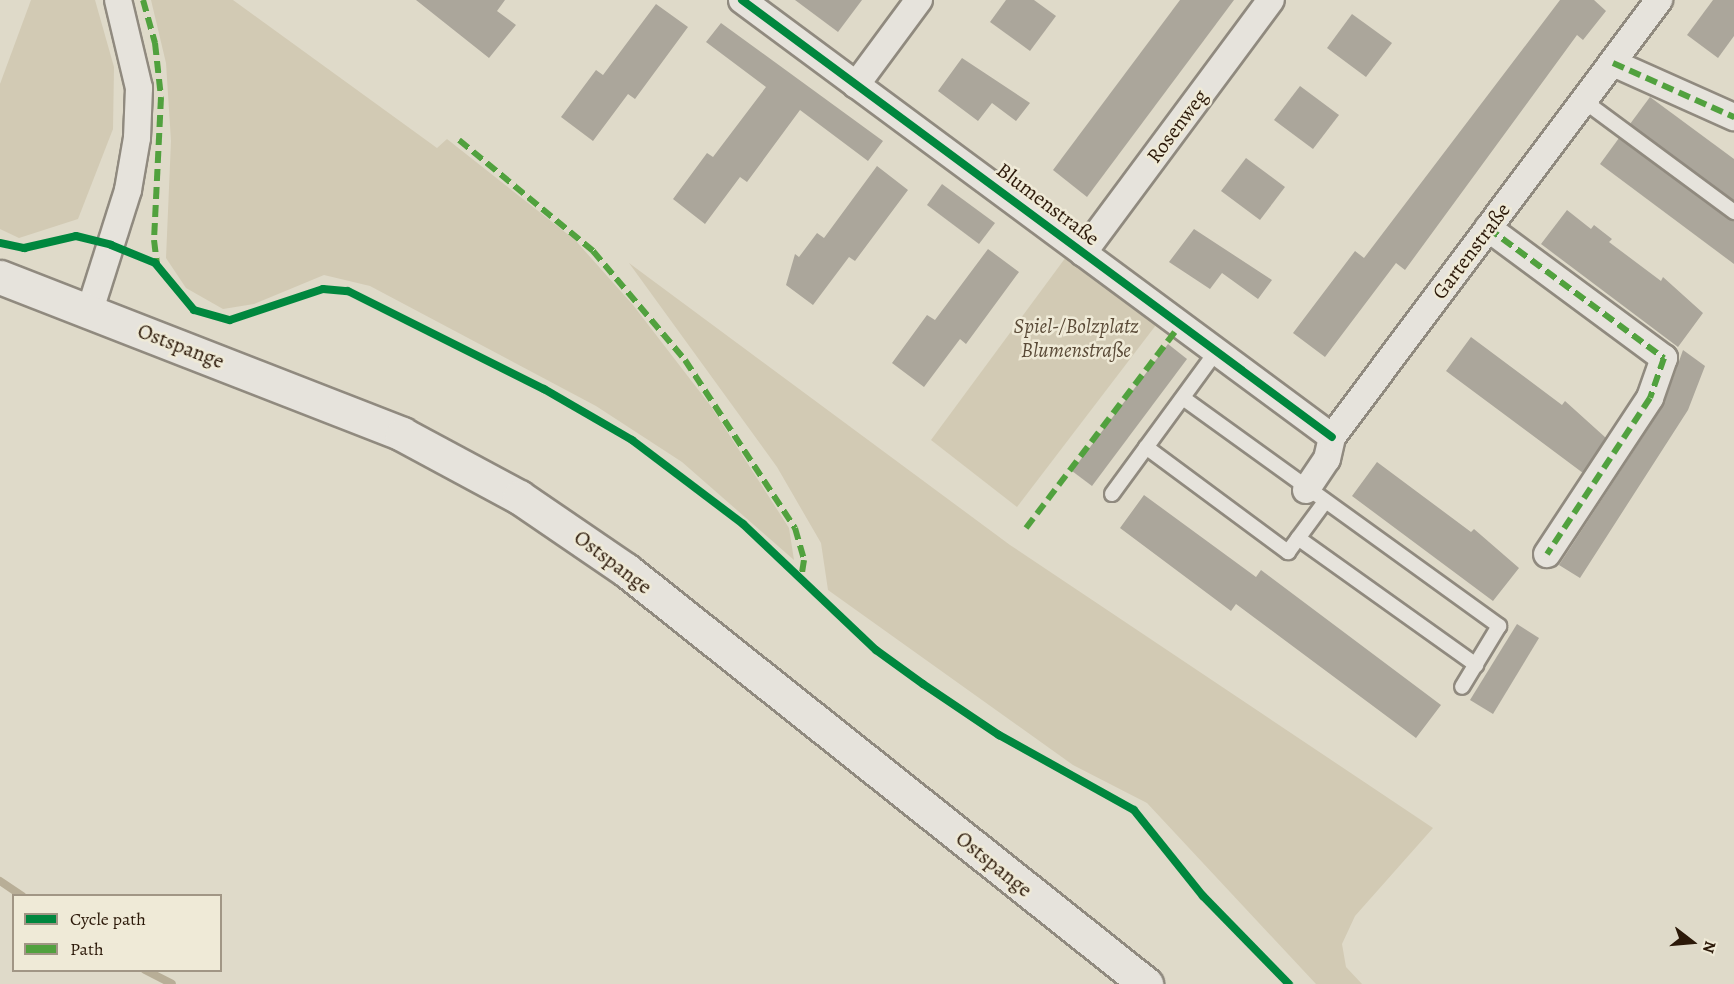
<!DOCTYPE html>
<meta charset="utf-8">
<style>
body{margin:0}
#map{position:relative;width:1734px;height:984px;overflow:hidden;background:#dfdac9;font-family:Alegreya,serif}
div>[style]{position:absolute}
.green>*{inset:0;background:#d2cab4}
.stream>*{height:8px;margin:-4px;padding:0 4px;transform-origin:4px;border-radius:4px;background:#b8ae97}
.building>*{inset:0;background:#aba69b}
.roads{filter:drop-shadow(2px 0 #908a7f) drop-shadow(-2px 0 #908a7f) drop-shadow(0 2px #908a7f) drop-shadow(0 -2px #908a7f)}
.lane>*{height:14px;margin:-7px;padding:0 7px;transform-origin:7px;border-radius:7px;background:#e6e3dc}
.street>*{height:26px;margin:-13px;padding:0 13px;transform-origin:13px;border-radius:13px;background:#e6e3dc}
.secondary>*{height:33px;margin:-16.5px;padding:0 16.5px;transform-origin:16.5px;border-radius:16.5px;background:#e6e3dc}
.quiet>*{height:6px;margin-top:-3px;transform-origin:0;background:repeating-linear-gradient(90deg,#51a13e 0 12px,transparent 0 18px)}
.cycleway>*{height:8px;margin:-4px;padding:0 4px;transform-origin:4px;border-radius:4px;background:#00873e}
span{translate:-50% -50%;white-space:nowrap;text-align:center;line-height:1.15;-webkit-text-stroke:5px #efead7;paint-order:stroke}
.street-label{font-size:21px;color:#2c1909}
.park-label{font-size:21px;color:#5a4a37;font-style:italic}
.legend{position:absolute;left:12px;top:894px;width:210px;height:78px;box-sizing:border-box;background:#efead7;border:2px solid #a19685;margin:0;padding:8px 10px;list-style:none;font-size:18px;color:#2c1909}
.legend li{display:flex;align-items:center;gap:12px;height:30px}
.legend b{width:30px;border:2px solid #a19685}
.north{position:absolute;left:1662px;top:912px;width:60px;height:60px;-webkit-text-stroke:4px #efead7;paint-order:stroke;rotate:106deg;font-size:16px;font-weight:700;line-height:24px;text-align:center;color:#2c1909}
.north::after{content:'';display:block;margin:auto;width:21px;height:27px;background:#2c1909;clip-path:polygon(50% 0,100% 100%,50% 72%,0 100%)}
</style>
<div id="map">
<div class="green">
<i style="clip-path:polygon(31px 0,95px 0,114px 67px,113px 129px,78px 219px,19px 238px,0 229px,0 84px)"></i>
<i style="clip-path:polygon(151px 0,233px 0,437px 148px,447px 139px,575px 240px,633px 305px,710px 405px,789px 528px,794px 560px,682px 462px,596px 406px,370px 286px,324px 275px,254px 304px,223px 309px,186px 288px,166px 258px,171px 141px,166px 63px)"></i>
<i style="clip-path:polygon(1066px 257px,1156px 325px,1017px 507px,931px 440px)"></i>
<i style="clip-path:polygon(629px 263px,1010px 545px,1433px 828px,1355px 916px,1342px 944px,1346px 967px,1362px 984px,1316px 984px,1147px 803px,1073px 765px,828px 590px,821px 543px,777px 467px)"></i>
</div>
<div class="stream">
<i style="left:0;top:881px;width:27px;rotate:34deg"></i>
<i style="left:145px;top:970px;width:30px;rotate:27deg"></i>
</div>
<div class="building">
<i style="clip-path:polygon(416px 0,505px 0,497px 11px,516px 25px,489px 58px)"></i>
<i style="clip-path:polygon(795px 0,862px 0,838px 32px)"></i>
<i style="clip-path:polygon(1006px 0,1034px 0,1056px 16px,1030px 51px,990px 22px)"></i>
<i style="clip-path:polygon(1180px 0,1234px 0,1087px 197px,1053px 170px)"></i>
<i style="clip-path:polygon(1560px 0,1594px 0,1606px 11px,1583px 40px,1577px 35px,1405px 270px,1396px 263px,1325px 357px,1293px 333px,1355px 251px,1364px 258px)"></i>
<i style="clip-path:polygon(1713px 0,1734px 0,1734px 36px,1718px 58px,1687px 35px)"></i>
<i style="clip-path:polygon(656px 4px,688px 27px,635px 99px,628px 94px,593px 141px,561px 117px,596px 70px,603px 75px)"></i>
<i style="clip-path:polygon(1352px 14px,1392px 43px,1366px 77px,1327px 48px)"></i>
<i style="clip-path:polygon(721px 23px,883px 141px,868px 161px,800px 110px,747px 182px,740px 177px,705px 224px,673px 199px,707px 153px,713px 157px,766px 87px,706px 42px)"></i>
<i style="clip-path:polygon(962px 58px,1030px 103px,1016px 121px,992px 103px,978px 121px,938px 91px)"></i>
<i style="clip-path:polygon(1300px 86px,1339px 115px,1313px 149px,1274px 120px)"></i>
<i style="clip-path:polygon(1650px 97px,1734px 159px,1734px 201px,1630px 124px)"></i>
<i style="clip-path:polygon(1619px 138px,1734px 221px,1734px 264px,1600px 164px)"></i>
<i style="clip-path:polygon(1246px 158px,1285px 187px,1260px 220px,1221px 191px)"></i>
<i style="clip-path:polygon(877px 166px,908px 190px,855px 261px,849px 257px,813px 305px,786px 285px,795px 254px,799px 257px,817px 233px,824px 238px)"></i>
<i style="clip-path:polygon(942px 184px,995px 223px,979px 244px,927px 205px)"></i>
<i style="clip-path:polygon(1567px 210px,1591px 229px,1594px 225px,1612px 239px,1609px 242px,1661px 281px,1663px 277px,1703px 313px,1678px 347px,1541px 244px)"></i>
<i style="clip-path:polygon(1194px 229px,1272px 280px,1258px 299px,1222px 273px,1210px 289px,1169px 262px)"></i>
<i style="clip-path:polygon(988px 249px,1019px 272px,966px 344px,960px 339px,924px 387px,892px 363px,927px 315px,935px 320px)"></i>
<i style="clip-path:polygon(1471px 337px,1562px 405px,1565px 401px,1606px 438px,1583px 473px,1446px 371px)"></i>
<i style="clip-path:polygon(1168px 344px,1187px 359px,1092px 486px,1072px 471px)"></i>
<i style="clip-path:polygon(1683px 350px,1705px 366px,1688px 410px,1580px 578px,1559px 565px,1663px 406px)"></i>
<i style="clip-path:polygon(1377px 462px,1471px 532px,1474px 529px,1519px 568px,1493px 601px,1352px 496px)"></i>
<i style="clip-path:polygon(1144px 495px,1256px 577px,1261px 570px,1441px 705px,1416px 738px,1236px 604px,1231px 611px,1120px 528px)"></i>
<i style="clip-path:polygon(1517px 624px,1539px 638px,1493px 714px,1470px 700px)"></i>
</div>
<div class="roads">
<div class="lane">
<i style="left:1584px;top:101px;width:187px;rotate:36.5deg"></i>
<i style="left:1183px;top:398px;width:390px;rotate:35.8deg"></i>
<i style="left:1499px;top:626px;width:71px;rotate:121.2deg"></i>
<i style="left:1146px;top:447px;width:177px;rotate:36.5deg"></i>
<i style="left:1288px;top:552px;width:61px;rotate:-53.7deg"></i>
<i style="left:1112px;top:494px;width:176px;rotate:-53.8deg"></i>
<i style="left:1298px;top:538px;width:219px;rotate:35.5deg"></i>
</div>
<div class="street">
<i style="left:742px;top:0;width:734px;rotate:36.53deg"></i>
<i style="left:1613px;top:63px;width:133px;rotate:24.1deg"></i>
<i style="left:856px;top:85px;width:106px;rotate:-53.5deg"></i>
<i style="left:1488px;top:228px;width:219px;rotate:36.5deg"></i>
<i style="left:1664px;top:358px;width:42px;rotate:109.3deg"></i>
<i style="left:1650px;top:398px;width:187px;rotate:123.4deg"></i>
<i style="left:1083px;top:253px;width:315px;rotate:-53.4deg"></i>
<i style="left:90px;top:310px;width:126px;rotate:-72.4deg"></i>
<i style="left:128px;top:190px;width:53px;rotate:-80.2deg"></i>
<i style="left:137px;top:138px;width:50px;rotate:-87.7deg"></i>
<i style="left:139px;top:88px;width:90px;rotate:-103.4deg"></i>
<i style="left:1306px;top:490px;width:37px;rotate:-56deg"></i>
<i style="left:1327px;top:459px;width:23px;rotate:-77deg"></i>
<i style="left:1332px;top:437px;width:546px;rotate:-53.19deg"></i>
</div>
<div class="secondary">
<i style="left:0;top:277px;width:432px;rotate:21.3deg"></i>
<i style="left:402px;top:434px;width:133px;rotate:28.3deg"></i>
<i style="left:519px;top:497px;width:130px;rotate:34.3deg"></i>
<i style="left:626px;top:570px;width:665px;rotate:38.53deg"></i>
</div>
</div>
<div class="quiet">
<i style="left:143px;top:0;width:45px;rotate:74.4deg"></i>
<i style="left:155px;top:43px;width:54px;rotate:83.7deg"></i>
<i style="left:161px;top:97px;width:143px;rotate:92.8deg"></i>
<i style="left:154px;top:240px;width:25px;rotate:83deg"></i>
<i style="left:1613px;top:63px;width:133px;rotate:24.1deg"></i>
<i style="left:459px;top:140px;width:174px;rotate:39.6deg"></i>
<i style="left:593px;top:251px;width:143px;rotate:49.8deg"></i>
<i style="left:685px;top:360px;width:201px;rotate:56.8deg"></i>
<i style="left:795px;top:528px;width:33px;rotate:74deg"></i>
<i style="left:804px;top:560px;width:19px;rotate:99deg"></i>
<i style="left:1488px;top:228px;width:219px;rotate:36.5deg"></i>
<i style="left:1664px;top:358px;width:42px;rotate:109.3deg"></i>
<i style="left:1650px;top:398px;width:187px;rotate:123.4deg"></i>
<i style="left:1026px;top:528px;width:255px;rotate:-52.8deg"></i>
</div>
<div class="cycleway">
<i style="left:742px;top:0;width:734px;rotate:36.53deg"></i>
<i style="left:0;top:243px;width:25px;rotate:12deg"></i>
<i style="left:24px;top:248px;width:53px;rotate:-13deg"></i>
<i style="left:76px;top:236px;width:36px;rotate:14deg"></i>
<i style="left:111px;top:245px;width:48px;rotate:22.2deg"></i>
<i style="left:155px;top:263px;width:61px;rotate:50.3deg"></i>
<i style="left:194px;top:310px;width:37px;rotate:16deg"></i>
<i style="left:230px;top:320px;width:98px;rotate:-18.4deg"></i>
<i style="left:323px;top:289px;width:25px;rotate:5deg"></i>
<i style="left:348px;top:291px;width:219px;rotate:26.6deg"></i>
<i style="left:544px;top:389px;width:102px;rotate:30.1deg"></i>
<i style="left:632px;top:440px;width:139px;rotate:37.1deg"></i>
<i style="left:743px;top:524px;width:183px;rotate:43.5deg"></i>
<i style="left:876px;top:650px;width:58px;rotate:35.9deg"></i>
<i style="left:923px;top:684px;width:92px;rotate:33.9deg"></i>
<i style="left:999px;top:735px;width:154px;rotate:29.1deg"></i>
<i style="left:1134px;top:810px;width:110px;rotate:51.3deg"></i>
<i style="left:1203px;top:896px;width:123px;rotate:45.7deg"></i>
</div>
<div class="street-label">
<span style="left:1177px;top:126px;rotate:-53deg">Rosenweg</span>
<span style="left:1048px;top:204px;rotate:37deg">Blumenstraße</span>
<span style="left:1471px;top:251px;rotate:-53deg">Gartenstraße</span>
<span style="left:181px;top:346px;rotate:21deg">Ostspange</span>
<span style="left:613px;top:562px;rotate:37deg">Ostspange</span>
<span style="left:994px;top:864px;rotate:39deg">Ostspange</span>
</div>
<div class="park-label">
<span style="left:1076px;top:338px">Spiel-/Bolzplatz<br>Blumenstraße</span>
</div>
<ul class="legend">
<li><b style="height:8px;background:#00873e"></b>Cycle path</li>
<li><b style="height:8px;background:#51a13e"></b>Path</li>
</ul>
<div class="north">N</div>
</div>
